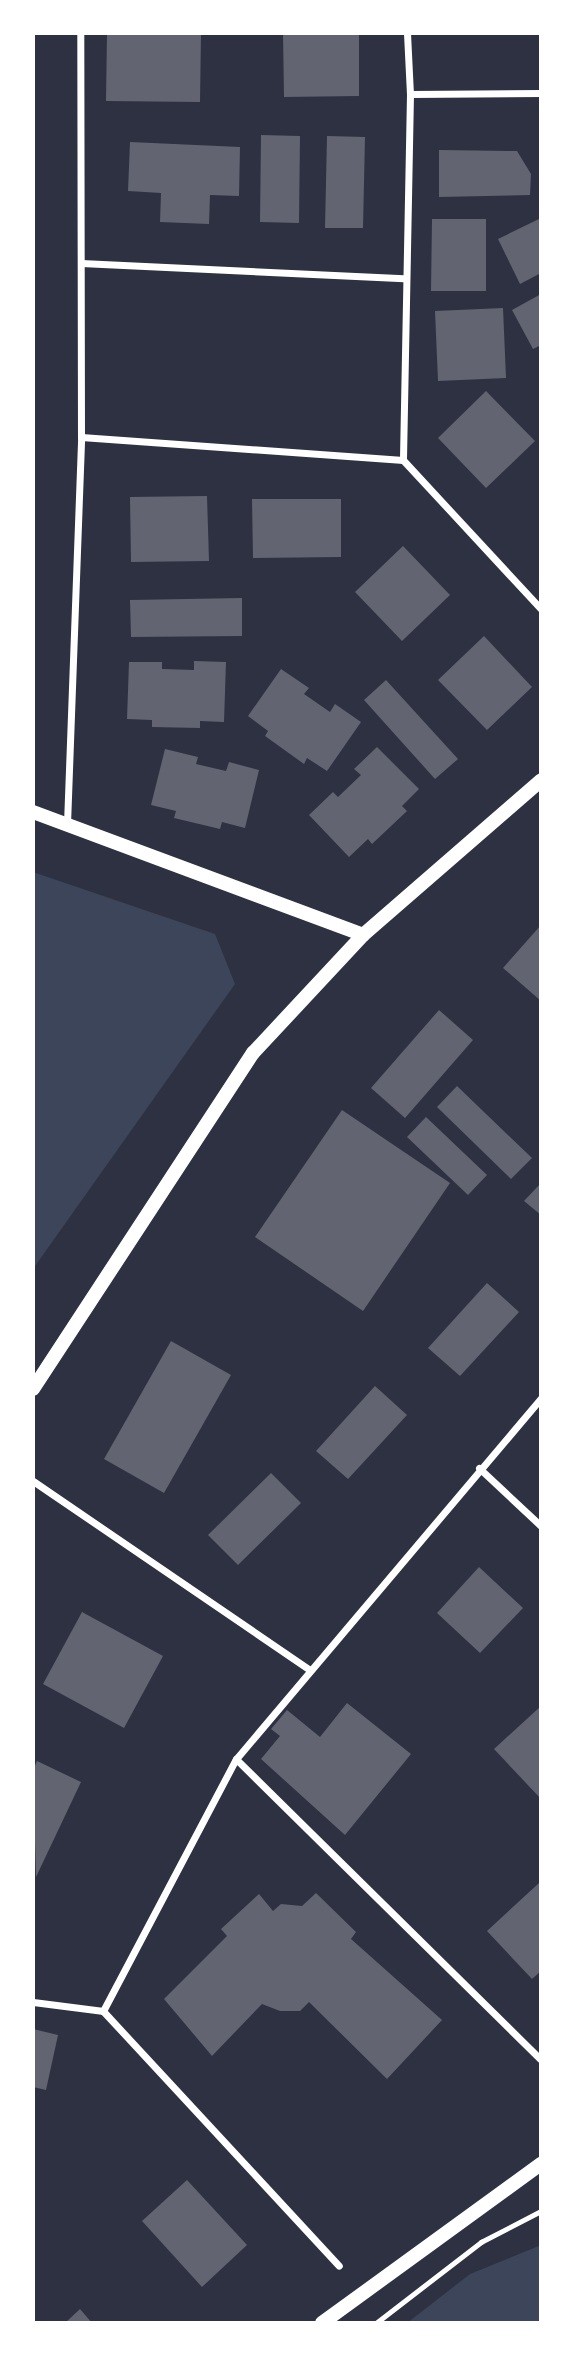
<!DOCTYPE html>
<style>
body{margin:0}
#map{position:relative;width:574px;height:2356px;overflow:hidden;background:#2d3142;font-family:"Archivo Narrow",sans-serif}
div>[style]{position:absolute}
.green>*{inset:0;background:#3c4559}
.building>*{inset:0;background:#626471}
.path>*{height:4.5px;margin:-2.25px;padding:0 2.25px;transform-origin:2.25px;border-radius:2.25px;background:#fff}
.minor>*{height:7px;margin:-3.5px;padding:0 3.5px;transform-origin:3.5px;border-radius:3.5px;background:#fff}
.secondary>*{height:14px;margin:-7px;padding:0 7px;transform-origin:7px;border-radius:7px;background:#fff}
span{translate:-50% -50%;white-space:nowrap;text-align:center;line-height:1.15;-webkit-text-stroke:5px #fff;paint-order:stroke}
.frame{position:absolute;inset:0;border:35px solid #fff;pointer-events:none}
</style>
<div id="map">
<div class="green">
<i style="clip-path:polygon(33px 872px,215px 934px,235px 984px,33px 1269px)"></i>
<i style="clip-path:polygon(541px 2245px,541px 2323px,407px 2323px,470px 2274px)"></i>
</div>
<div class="building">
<i style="clip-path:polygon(107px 33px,201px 33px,200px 102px,106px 101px)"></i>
<i style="clip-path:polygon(283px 33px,359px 33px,359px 96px,284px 97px)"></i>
<i style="clip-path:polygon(261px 135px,300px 136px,299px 223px,260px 222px)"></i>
<i style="clip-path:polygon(327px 136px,365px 137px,363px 228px,325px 228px)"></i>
<i style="clip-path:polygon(130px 142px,240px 147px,239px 196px,210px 195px,209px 224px,160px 222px,161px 193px,128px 191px)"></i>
<i style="clip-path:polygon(439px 150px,517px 151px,531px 174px,530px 195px,439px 197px)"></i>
<i style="clip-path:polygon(541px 218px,541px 273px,520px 284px,498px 239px)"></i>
<i style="clip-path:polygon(432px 219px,486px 219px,486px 291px,431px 291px)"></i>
<i style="clip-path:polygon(541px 294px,541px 345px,533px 349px,512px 310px)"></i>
<i style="clip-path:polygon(503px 308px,506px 378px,438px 381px,435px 311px)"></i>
<i style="clip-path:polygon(486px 391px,535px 441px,486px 488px,438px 438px)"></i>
<i style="clip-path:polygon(207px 496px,209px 561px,131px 562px,130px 497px)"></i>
<i style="clip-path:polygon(252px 499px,341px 499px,341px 557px,253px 558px)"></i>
<i style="clip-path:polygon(403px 546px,450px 595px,402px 641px,355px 592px)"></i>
<i style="clip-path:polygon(242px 598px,242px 636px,131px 637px,130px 600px)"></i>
<i style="clip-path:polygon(484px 636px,532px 687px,487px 730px,438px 680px)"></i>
<i style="clip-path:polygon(194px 661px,226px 662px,224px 722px,200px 721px,200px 728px,152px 727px,152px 720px,127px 719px,129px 662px,162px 662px,162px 669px,194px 670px)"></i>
<i style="clip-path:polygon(281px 669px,309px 688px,304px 694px,330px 712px,335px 704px,361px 722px,327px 771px,307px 758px,304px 764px,265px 736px,268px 731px,248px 716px)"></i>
<i style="clip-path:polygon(386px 680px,458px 759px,435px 779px,364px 700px)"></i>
<i style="clip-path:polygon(377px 747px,419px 789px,402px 806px,407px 811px,372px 844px,368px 839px,349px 857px,309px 815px,333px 792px,338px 797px,361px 775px,354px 769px)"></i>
<i style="clip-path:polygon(165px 749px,198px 757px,196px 764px,226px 771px,229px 762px,259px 770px,245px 828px,222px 822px,220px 829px,174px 818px,176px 811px,151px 805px)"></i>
<i style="clip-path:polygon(541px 925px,541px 1001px,503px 968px)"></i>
<i style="clip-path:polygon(439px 1010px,473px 1040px,405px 1118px,371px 1088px)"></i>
<i style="clip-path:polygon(457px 1086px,532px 1158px,511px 1179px,437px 1107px)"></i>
<i style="clip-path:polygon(342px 1110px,450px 1183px,363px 1311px,255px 1237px)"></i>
<i style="clip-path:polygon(426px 1117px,487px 1175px,468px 1195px,407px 1137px)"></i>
<i style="clip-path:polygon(541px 1183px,541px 1215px,524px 1201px)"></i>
<i style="clip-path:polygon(487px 1283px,519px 1312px,460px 1376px,428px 1348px)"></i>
<i style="clip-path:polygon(171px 1341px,231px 1375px,164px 1493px,104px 1459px)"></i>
<i style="clip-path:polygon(375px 1386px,407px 1415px,348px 1479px,316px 1451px)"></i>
<i style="clip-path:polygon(271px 1473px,301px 1503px,238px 1565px,208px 1535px)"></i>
<i style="clip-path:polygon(479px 1567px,523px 1608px,480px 1653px,437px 1613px)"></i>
<i style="clip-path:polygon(82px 1612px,163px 1656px,124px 1728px,43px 1684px)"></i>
<i style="clip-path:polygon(347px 1703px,411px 1754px,345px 1835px,261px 1759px,280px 1736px,271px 1729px,287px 1710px,320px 1737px)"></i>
<i style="clip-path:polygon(541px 1706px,541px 1799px,494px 1749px)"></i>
<i style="clip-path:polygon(37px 1761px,81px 1782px,36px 1877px,33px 1770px)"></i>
<i style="clip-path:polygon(539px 1883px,541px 1971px,532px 1979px,487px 1931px)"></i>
<i style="clip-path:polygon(316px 1893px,356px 1932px,351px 1939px,442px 2020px,387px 2079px,309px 2002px,300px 2011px,280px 2011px,262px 2004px,212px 2056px,164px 1999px,227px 1936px,221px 1929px,259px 1894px,273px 1911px,281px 1904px,302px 1906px)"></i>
<i style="clip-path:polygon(33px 2029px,58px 2035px,46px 2090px,33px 2087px)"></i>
<i style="clip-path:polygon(187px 2180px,247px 2245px,202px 2287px,142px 2221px)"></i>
<i style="clip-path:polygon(80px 2309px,92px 2323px,65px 2323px)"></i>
</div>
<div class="path">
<i style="left:376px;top:2323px;width:133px;rotate:-37.6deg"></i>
<i style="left:481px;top:2242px;width:68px;rotate:-27.3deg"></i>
</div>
<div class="minor">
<i style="left:407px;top:33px;width:61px;rotate:87.2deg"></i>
<i style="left:410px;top:94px;width:366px;rotate:91.1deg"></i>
<i style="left:403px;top:460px;width:203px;rotate:47.2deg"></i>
<i style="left:410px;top:94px;width:131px;rotate:-0.4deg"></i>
<i style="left:81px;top:263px;width:323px;rotate:2.7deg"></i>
<i style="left:81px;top:437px;width:323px;rotate:4.1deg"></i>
<i style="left:67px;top:824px;width:387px;rotate:-87.9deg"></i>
<i style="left:81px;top:437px;width:404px;rotate:-90.1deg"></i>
<i style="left:479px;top:1468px;width:85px;rotate:43.1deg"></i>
<i style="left:33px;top:1481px;width:335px;rotate:34.3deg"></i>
<i style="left:236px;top:1759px;width:429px;rotate:44.6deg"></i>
<i style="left:33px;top:2002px;width:71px;rotate:7.3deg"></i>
<i style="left:103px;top:2011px;width:347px;rotate:47.2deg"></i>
<i style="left:103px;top:2011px;width:285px;rotate:-62.2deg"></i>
<i style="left:236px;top:1759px;width:473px;rotate:-49.8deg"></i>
</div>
<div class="secondary">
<i style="left:33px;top:812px;width:352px;rotate:20.4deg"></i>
<i style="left:33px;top:1389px;width:402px;rotate:-56.8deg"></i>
<i style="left:253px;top:1053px;width:161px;rotate:-47deg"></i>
<i style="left:363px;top:935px;width:236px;rotate:-41deg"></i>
<i style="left:322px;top:2323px;width:271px;rotate:-36deg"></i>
</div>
<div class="frame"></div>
</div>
